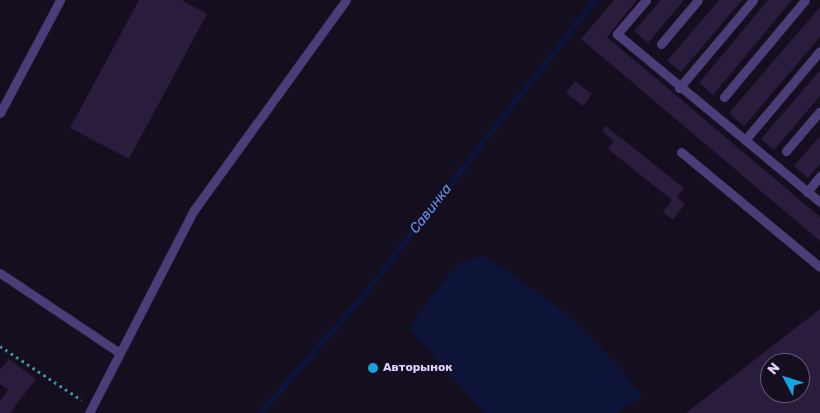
<!DOCTYPE html>
<meta charset="utf-8">
<style>
body{margin:0}
#map{position:relative;width:820px;height:413px;overflow:hidden;background:#140e1e;font-family:Rubik,sans-serif}
div>[style]{position:absolute}
.water>*{inset:0;background:#0d1438}
.stream>*{height:5.5px;margin:-2.75px;padding:0 2.75px;transform-origin:2.75px;border-radius:2.75px;background:#0d1438}
.building>*{inset:0;background:#291c3d}
.path>*{height:3px;margin-top:-1.5px;transform-origin:0;background:repeating-linear-gradient(90deg,#3896a6 0 2.5px,transparent 0 6.5px)}
.lane>*{height:9px;margin:-4.5px;padding:0 4.5px;transform-origin:4.5px;border-radius:4.5px;background:#4c3d79}
.dots>*{width:14px;height:14px;translate:-50% -50%;box-sizing:border-box;border:2px solid #140e1e;border-radius:50%}
span{translate:-50% -50%;white-space:nowrap;text-align:center;line-height:1.15;-webkit-text-stroke:4px #140e1e;paint-order:stroke}
.poi-label{font-size:12px;color:#ddd0fb;font-weight:700}
.left{translate:0 -50%;text-align:left}
.water-label{font-size:14px;color:#6795f1;font-style:italic}
.north{position:absolute;left:760px;top:353px;width:50px;height:50px;box-sizing:border-box;background:#140e1e;border:1px solid #645c76;border-radius:50%;rotate:310deg;font-size:14px;font-weight:700;line-height:20px;text-align:center;color:#ddd0fb}
.north::after{content:'';display:block;margin:auto;width:18px;height:22px;background:#14a4e2;clip-path:polygon(50% 0,100% 100%,50% 72%,0 100%)}
</style>
<div id="map">
<div class="water">
<i style="clip-path:polygon(485px 256px,561px 309px,602px 348px,643px 395px,617px 413px,484px 413px,409px 329px,432px 295px,462px 261px)"></i>
</div>
<div class="stream">
<i style="left:261px;top:413px;width:157px;rotate:-48.9deg"></i>
<i style="left:364px;top:295px;width:375px;rotate:-51.9deg"></i>
</div>
<div class="building">
<i style="clip-path:polygon(139px 0,182px 0,207px 14px,129px 159px,70px 128px)"></i>
<i style="clip-path:polygon(614px 0,637px 0,607px 37px,820px 217px,820px 241px,581px 39px)"></i>
<i style="clip-path:polygon(661px 0,684px 0,648px 43px,634px 31px)"></i>
<i style="clip-path:polygon(719px 0,742px 0,681px 72px,667px 61px)"></i>
<i style="clip-path:polygon(768px 0,792px 0,713px 95px,699px 83px)"></i>
<i style="clip-path:polygon(820px 7px,820px 37px,744px 126px,729px 113px)"></i>
<i style="clip-path:polygon(820px 70px,820px 96px,774px 150px,761px 139px)"></i>
<i style="clip-path:polygon(575px 81px,592px 94px,583px 106px,566px 93px)"></i>
<i style="clip-path:polygon(606px 126px,684px 188px,677px 197px,685px 204px,673px 220px,663px 212px,672px 200px,608px 149px,614px 141px,602px 131px)"></i>
<i style="clip-path:polygon(820px 136px,820px 164px,808px 178px,794px 166px)"></i>
<i style="clip-path:polygon(evenodd,820px 309px,820px 413px,686px 413px,820px 309px,770px 363px,800px 363px,800px 393px,770px 393px,770px 363px)"></i>
<i style="clip-path:polygon(9px 359px,36px 379px,10px 413px,0 413px,0 401px,8px 390px,0 384px,0 370px)"></i>
</div>
<div class="path">
<i style="left:0;top:346px;width:98px;rotate:33.4deg"></i>
</div>
<div class="lane">
<i style="left:646px;top:0;width:45px;rotate:130.5deg"></i>
<i style="left:617px;top:34px;width:264px;rotate:39.6deg"></i>
<i style="left:661px;top:44px;width:57px;rotate:-49.9deg"></i>
<i style="left:679px;top:88px;width:115px;rotate:-49.9deg"></i>
<i style="left:724px;top:97px;width:126px;rotate:-50.1deg"></i>
<i style="left:0;top:113px;width:128px;rotate:-62deg"></i>
<i style="left:745px;top:140px;width:116px;rotate:-49.9deg"></i>
<i style="left:786px;top:151px;width:52px;rotate:-49.6deg"></i>
<i style="left:681px;top:152px;width:180px;rotate:39.6deg"></i>
<i style="left:807px;top:192px;width:21px;rotate:-51deg"></i>
<i style="left:0;top:273px;width:144px;rotate:33.7deg"></i>
<i style="left:89px;top:413px;width:229px;rotate:-62.7deg"></i>
<i style="left:194px;top:210px;width:259px;rotate:-54.1deg"></i>
</div>
<div class="dots">
<i style="left:373px;top:368px;background:#14a4e2"></i>
</div>
<div class="poi-label">
<span class="left" style="left:383px;top:368px">Авторынок</span>
</div>
<div class="water-label">
<span style="left:431px;top:209px;rotate:-52deg">Савинка</span>
</div>
<div class="north">N</div>
</div>
